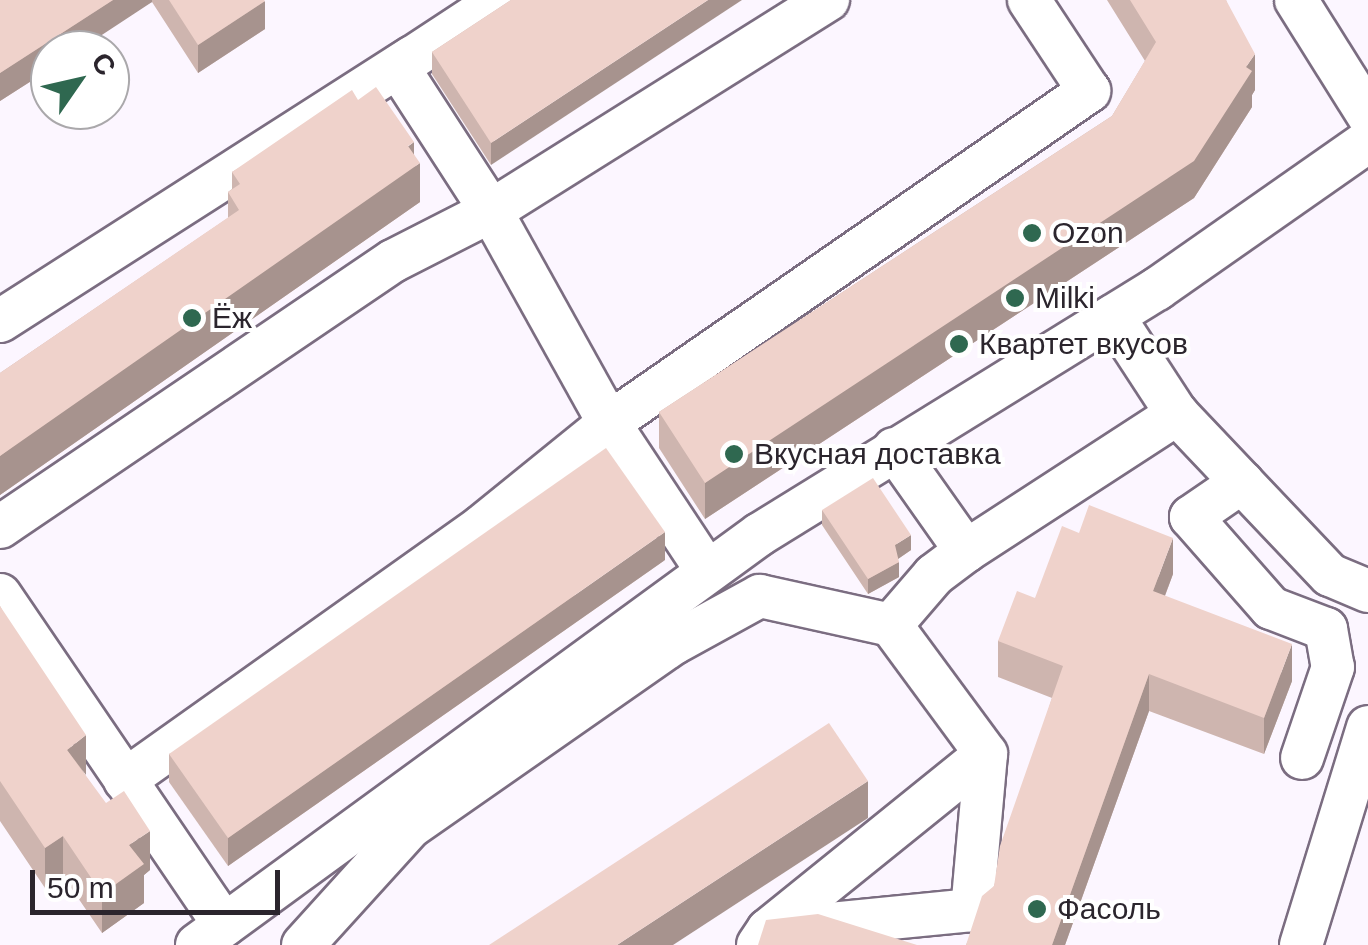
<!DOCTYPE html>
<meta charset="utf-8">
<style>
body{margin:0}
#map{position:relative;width:1368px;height:945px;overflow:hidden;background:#fcf6ff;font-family:Helvetica,sans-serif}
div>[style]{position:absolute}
.roads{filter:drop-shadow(2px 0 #7b6d81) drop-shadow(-2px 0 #7b6d81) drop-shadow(0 2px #7b6d81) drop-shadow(0 -2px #7b6d81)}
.minor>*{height:42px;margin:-21px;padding:0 21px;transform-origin:21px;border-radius:21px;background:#fff}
.wall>*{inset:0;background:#ceb5af}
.shaded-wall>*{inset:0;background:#a7938e}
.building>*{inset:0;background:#efd2cb}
.dots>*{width:28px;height:28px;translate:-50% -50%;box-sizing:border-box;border:5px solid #fff;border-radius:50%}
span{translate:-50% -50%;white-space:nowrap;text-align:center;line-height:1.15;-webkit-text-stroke:8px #fff;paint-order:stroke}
.poi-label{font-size:30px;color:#2b252d}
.left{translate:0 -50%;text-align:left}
.north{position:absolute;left:30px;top:30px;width:100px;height:100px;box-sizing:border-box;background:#fff;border:2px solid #aaa8ab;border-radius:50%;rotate:56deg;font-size:28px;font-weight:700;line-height:40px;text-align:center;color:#2b252d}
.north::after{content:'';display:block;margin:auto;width:35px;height:45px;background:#2f6850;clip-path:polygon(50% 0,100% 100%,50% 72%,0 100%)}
.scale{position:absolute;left:30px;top:870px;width:250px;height:45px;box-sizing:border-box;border:5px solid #2b252d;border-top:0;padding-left:12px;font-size:30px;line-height:35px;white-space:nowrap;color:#2b252d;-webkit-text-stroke:8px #fff;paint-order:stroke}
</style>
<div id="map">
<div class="roads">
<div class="minor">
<i style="left:1296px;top:0;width:136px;rotate:57.9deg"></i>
<i style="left:1113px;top:316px;width:117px;rotate:56.9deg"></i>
<i style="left:1177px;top:414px;width:222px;rotate:46.5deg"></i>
<i style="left:1330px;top:575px;width:41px;rotate:22.8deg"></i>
<i style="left:0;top:321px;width:489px;rotate:-32.6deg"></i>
<i style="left:894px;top:449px;width:125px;rotate:54.8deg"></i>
<i style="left:1242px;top:482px;width:62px;rotate:145.5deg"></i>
<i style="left:1191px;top:517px;width:121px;rotate:48.7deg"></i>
<i style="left:1271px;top:608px;width:59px;rotate:20.9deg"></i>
<i style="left:1326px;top:629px;width:39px;rotate:80deg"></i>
<i style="left:1333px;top:667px;width:96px;rotate:108.8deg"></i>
<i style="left:0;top:527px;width:475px;rotate:-34.1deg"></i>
<i style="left:393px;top:261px;width:110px;rotate:-27deg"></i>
<i style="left:491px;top:211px;width:171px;rotate:-122.9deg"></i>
<i style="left:398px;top:67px;width:122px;rotate:-33.3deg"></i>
<i style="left:707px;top:571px;width:178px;rotate:-123.5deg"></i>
<i style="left:609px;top:423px;width:243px;rotate:-119.1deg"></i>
<i style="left:491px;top:211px;width:398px;rotate:-32.1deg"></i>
<i style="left:0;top:595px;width:399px;rotate:55.8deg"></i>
<i style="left:891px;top:625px;width:66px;rotate:-49.3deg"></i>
<i style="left:934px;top:575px;width:40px;rotate:-37deg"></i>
<i style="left:966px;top:551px;width:252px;rotate:-33deg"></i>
<i style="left:125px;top:780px;width:438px;rotate:-35.4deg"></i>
<i style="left:482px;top:526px;width:164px;rotate:-39deg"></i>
<i style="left:609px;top:423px;width:584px;rotate:-34.67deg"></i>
<i style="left:1089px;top:91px;width:109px;rotate:-123.4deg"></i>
<i style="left:197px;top:945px;width:697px;rotate:-36.13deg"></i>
<i style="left:760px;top:534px;width:467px;rotate:-31.7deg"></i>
<i style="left:1157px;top:289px;width:258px;rotate:-35deg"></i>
<i style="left:303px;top:945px;width:159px;rotate:-47.8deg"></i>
<i style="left:410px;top:827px;width:322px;rotate:-34.9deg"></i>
<i style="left:674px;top:643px;width:98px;rotate:-28.7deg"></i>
<i style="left:760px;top:596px;width:134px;rotate:12.5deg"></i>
<i style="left:891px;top:625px;width:160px;rotate:53.6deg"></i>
<i style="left:986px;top:754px;width:157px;rotate:95.1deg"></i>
<i style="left:972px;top:910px;width:185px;rotate:174.4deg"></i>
<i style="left:758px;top:945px;width:18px;rotate:-56deg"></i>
<i style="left:768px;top:930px;width:280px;rotate:-38.9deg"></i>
<i style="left:1301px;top:945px;width:228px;rotate:-72.9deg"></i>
</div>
</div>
<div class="wall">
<i style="clip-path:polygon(0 0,264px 0,265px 29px,198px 73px,152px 2px,50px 50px,50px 69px,0 101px)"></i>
<i style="clip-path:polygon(511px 0,491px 165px,432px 74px,432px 52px)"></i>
<i style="clip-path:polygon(1107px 0,1226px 0,1255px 90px,1252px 95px,1252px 107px,1194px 198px,705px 519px,659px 448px,659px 412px,1112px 116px,1145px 61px)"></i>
<i style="clip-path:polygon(358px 100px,414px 154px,420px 202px,0 495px,0 373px,228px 218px,228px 192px,232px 189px,232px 172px)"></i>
<i style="clip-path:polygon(822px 510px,911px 550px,898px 559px,899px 577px,868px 594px,822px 525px)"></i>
<i style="clip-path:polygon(665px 560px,228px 866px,169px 782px,169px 754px)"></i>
<i style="clip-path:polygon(1173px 574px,1165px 596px,1292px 681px,1264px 754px,1149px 711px,1065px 945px,966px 945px,994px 886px,1052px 698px,998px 677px,998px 641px,1035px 598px)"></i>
<i style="clip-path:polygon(0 606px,85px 775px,150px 870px,144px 875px,144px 903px,102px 933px,63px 876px,45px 888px,0 821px)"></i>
</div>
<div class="shaded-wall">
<i style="clip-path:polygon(113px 0,152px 0,152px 2px,79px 50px,50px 50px,50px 69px,0 101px,0 73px)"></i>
<i style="clip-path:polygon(708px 0,742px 0,491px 165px,491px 143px)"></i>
<i style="clip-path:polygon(265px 1px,265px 29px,198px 73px,198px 45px)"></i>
<i style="clip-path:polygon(1255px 54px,1255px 90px,1252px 95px,1252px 107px,1194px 198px,705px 519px,705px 483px,1246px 67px)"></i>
<i style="clip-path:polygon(414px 142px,414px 167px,420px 163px,420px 202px,0 495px,0 456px)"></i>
<i style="clip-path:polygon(665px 532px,665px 560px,228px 866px,228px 838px)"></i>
<i style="clip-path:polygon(911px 535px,911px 550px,895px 561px,895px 545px)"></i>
<i style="clip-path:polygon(1173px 538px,1173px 574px,1153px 627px,1153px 591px)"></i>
<i style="clip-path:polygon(899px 562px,899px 577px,868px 594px,868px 579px)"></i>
<i style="clip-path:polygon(1292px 644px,1292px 681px,1264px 754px,1264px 718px)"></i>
<i style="clip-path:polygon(1149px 674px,1149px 711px,1065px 945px,1052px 945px)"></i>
<i style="clip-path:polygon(86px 735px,86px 775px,67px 750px)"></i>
<i style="clip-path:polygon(868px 781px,868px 818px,673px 945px,617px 945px)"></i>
<i style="clip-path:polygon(150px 831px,150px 870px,144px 875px,144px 903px,102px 933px,102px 894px,129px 845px)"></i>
<i style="clip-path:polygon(63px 836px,63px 876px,45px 888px,45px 848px)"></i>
</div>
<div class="building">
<i style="clip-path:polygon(0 0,113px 0,0 73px)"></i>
<i style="clip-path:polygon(169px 0,264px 0,265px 1px,198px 45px)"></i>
<i style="clip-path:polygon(511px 0,708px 0,491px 143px,432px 52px)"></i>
<i style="clip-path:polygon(1130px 0,1226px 0,1255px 54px,1246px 67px,1252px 71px,1194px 161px,705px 483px,659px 412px,1112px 116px,1156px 42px)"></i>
<i style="clip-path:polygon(376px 87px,414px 142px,408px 146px,420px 163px,0 456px,0 373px,239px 210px,228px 192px,240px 184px,232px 172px,352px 90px,358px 100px)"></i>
<i style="clip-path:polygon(606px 448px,665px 532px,228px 838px,169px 754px)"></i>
<i style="clip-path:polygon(873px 478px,911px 535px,895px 545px,899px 562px,868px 579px,822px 510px)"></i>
<i style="clip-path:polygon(1089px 505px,1173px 538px,1153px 591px,1292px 644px,1264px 718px,1149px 674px,1052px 945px,966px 945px,982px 896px,994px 886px,1000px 846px,1063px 666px,998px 641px,1017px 591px,1035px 598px,1062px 526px,1079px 533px)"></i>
<i style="clip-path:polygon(0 606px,86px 735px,67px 750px,106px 803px,124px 791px,150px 831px,129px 845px,144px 864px,102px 894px,63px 836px,45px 848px,0 781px)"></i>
<i style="clip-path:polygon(829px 723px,868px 781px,617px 945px,489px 945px)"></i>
<i style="clip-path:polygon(818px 914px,917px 945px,758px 945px,766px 920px)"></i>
</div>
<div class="dots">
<i style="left:1032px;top:233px;background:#2f6850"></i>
<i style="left:1015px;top:298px;background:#2f6850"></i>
<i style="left:192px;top:318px;background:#2f6850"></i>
<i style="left:959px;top:344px;background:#2f6850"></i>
<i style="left:734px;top:454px;background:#2f6850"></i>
<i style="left:1037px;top:909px;background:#2f6850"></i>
</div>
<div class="poi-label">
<span class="left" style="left:1052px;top:233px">Ozon</span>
<span class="left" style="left:1035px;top:298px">Milki</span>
<span class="left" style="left:212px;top:318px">Ёж</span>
<span class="left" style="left:979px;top:344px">Квартет вкусов</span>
<span class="left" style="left:754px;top:454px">Вкусная доставка</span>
<span class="left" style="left:1057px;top:909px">Фасоль</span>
</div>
<div class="north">С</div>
<div class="scale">50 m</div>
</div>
